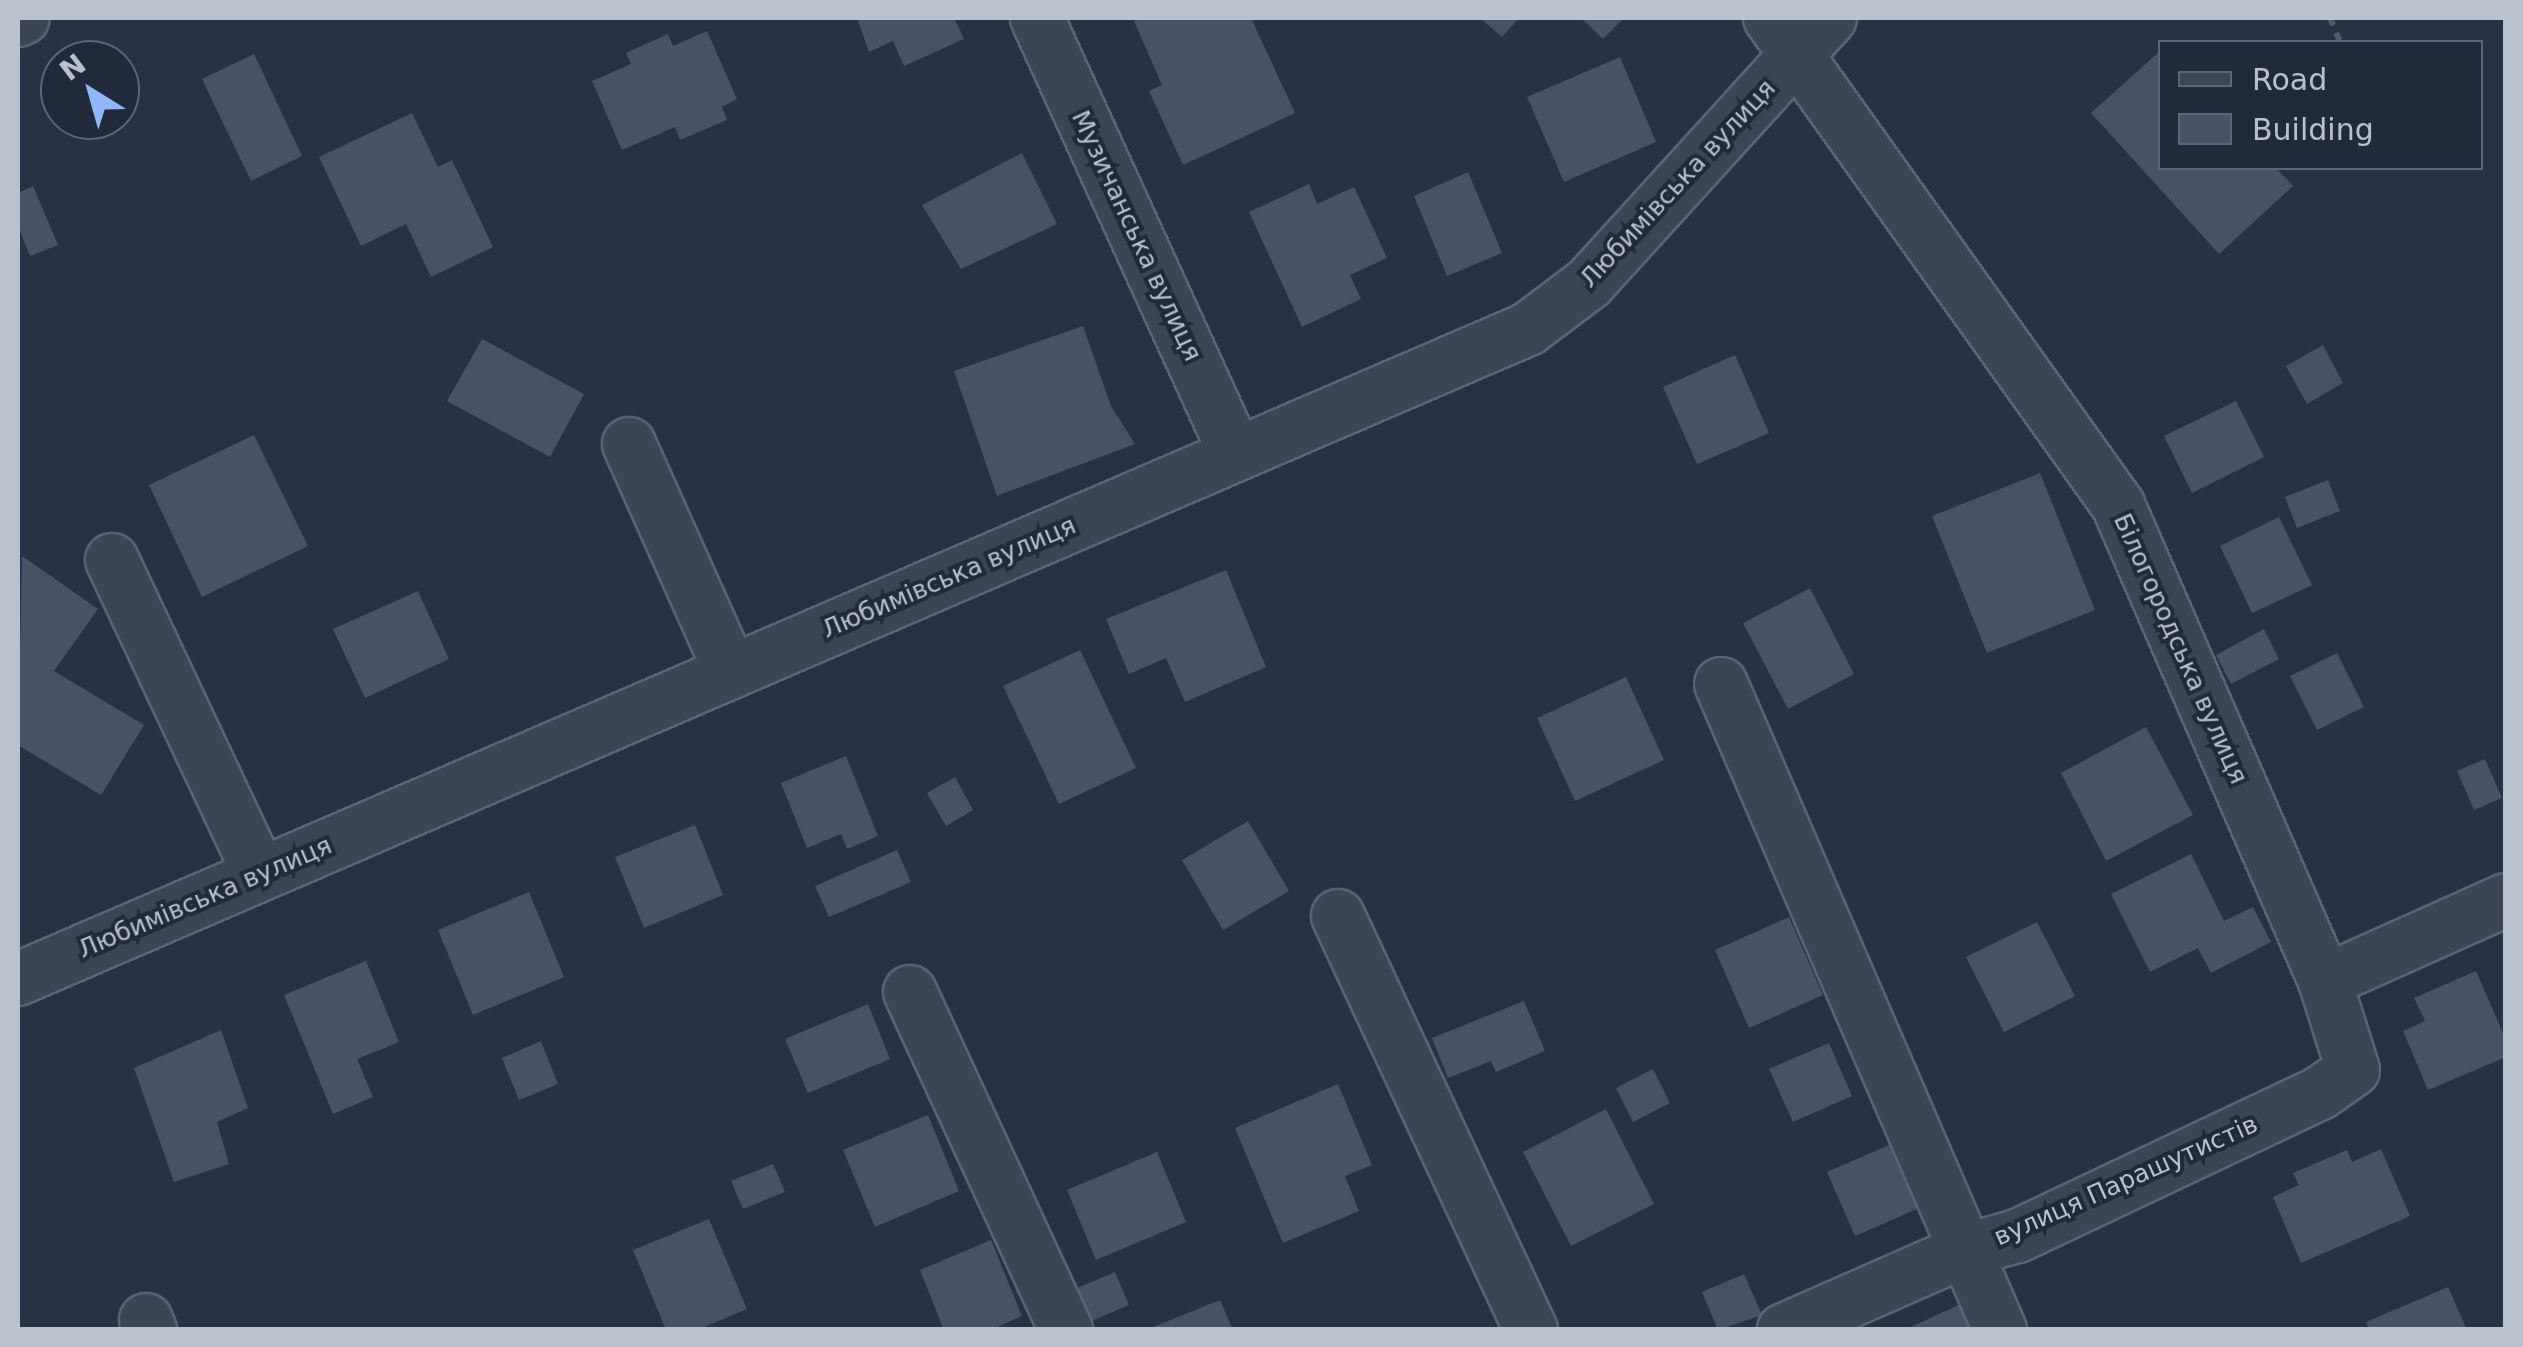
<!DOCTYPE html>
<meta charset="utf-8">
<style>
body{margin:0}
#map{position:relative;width:2523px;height:1347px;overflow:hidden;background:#273345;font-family:"DejaVu Sans",sans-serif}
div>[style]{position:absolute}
.building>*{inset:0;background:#465367}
.path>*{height:6px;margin-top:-3px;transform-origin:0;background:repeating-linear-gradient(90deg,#475e62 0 8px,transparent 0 16px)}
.roads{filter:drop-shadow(2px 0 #5a6372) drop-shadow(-2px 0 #5a6372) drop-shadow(0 2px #5a6372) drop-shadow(0 -2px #5a6372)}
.minor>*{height:52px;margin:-26px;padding:0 26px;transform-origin:26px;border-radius:26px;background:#3b4554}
span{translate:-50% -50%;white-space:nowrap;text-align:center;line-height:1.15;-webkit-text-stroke:8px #202a3a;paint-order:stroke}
.street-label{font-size:25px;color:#b9c0ce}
.frame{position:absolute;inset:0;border:20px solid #b9c0ce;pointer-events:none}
.legend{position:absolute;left:2158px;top:40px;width:325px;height:130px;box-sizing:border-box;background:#202a3a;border:2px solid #5d6675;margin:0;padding:12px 18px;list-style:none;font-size:30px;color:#b9c0ce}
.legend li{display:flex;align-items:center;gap:20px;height:50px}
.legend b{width:50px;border:2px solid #5d6675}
.north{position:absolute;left:40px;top:40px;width:100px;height:100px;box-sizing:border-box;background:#202a3a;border:2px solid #5d6675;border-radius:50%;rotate:323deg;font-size:28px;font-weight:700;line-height:40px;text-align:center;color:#b9c0ce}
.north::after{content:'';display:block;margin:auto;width:35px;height:45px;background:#91b7fb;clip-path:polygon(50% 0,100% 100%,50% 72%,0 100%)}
</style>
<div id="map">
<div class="building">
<i style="clip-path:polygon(857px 18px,954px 18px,964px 39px,904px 66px,893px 41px,869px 52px)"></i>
<i style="clip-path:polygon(1142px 18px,1251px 18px,1295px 113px,1183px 165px,1149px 91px,1162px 85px,1134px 21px)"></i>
<i style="clip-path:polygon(1480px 18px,1519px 18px,1502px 37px)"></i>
<i style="clip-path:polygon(1581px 18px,1624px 18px,1603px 39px)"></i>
<i style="clip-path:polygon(707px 31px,737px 99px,722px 107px,727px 120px,680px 140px,675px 127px,622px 150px,592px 81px,631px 64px,626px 53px,668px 34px,673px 46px)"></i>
<i style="clip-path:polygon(2160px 51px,2160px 168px,2276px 168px,2293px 186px,2219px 254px,2091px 113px)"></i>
<i style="clip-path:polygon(254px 54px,302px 156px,251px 181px,202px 79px)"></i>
<i style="clip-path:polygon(1620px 57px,1656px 142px,1564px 182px,1527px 97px)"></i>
<i style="clip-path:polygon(412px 113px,438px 167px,452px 160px,493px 247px,431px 277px,406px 224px,361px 246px,319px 157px)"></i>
<i style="clip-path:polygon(1022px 153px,1057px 224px,961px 269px,922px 205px)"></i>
<i style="clip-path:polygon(1468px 172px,1502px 253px,1447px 276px,1414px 196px)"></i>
<i style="clip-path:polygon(1309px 184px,1317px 204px,1354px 187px,1387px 258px,1350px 275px,1361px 299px,1302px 327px,1249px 212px)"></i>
<i style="clip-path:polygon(33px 186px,58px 245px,30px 256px,18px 226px,18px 193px)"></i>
<i style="clip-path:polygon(1083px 326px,1111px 406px,1135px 444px,997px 496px,954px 371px)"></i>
<i style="clip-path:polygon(482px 339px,584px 394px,550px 457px,447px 401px)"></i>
<i style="clip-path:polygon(2323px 345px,2343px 383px,2307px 404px,2286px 366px)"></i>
<i style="clip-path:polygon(1735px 355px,1769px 433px,1697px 464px,1663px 387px)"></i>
<i style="clip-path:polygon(2236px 401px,2264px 457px,2192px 493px,2164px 436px)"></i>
<i style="clip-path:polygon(254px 435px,308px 546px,202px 597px,149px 485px)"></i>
<i style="clip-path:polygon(2040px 473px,2095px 610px,1987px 653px,1932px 516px)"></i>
<i style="clip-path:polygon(2328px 480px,2340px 511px,2297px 528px,2285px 497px)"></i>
<i style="clip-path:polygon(2279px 517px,2312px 585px,2252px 613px,2220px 546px)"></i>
<i style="clip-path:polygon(22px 556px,98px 609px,54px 671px,144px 725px,101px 795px,18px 745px)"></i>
<i style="clip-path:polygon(1226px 570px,1266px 667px,1185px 702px,1166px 658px,1129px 674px,1106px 619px)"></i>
<i style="clip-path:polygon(1810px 588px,1854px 674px,1788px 709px,1743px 623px)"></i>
<i style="clip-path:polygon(418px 591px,449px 659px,365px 698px,333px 629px)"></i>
<i style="clip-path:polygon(2264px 629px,2279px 659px,2231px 684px,2216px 655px)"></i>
<i style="clip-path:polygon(1080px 650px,1136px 768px,1059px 804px,1003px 686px)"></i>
<i style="clip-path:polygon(2337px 653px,2364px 707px,2317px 730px,2290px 676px)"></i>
<i style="clip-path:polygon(1626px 677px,1664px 760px,1575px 801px,1537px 718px)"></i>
<i style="clip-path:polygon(2146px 727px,2193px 815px,2106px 861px,2061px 773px)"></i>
<i style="clip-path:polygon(846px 756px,878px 836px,847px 849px,841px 834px,807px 848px,781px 783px)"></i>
<i style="clip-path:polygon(2485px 759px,2502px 798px,2474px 810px,2457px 771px)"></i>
<i style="clip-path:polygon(955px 777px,973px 810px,946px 826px,927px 793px)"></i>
<i style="clip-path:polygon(1248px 821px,1289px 891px,1223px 930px,1182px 860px)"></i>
<i style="clip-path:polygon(695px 825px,723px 895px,644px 928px,615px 857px)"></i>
<i style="clip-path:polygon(897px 850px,911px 882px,829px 917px,815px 886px)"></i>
<i style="clip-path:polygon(2191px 854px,2224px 921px,2253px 907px,2271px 942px,2211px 973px,2198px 948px,2150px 972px,2111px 894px)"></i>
<i style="clip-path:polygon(529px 892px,564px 977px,473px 1015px,438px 930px)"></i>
<i style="clip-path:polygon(1789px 917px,1823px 995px,1749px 1028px,1715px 950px)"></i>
<i style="clip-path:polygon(2037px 922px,2075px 996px,2004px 1032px,1966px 957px)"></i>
<i style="clip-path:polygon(366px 961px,399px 1042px,357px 1059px,373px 1097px,333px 1114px,284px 995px)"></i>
<i style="clip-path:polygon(2476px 971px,2506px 1040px,2506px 1057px,2428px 1090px,2403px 1031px,2425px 1021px,2414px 998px)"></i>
<i style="clip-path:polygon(1524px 1001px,1545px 1051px,1496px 1072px,1491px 1061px,1448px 1078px,1432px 1038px)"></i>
<i style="clip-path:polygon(868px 1004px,890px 1059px,808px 1093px,785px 1039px)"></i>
<i style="clip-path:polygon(221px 1030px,248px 1108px,217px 1122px,229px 1164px,174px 1182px,134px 1068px)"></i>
<i style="clip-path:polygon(541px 1041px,558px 1084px,519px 1100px,502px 1058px)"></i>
<i style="clip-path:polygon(1829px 1043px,1852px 1096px,1793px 1122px,1769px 1069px)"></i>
<i style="clip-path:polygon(1653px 1069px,1670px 1103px,1633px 1122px,1616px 1088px)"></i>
<i style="clip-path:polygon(1338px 1084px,1372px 1165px,1345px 1176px,1359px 1211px,1283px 1243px,1235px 1128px)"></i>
<i style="clip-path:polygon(1606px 1109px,1654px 1204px,1571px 1246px,1523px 1152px)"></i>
<i style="clip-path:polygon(928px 1115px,959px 1191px,875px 1227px,843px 1150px)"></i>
<i style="clip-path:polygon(1889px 1145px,1917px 1209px,1855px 1236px,1827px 1172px)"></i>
<i style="clip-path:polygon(2381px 1149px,2410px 1216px,2301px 1263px,2273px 1197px,2299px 1185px,2293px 1173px,2347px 1150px,2352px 1162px)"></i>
<i style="clip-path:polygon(1157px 1152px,1186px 1222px,1096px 1260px,1067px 1190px)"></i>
<i style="clip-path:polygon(773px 1164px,785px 1192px,743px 1209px,731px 1181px)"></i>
<i style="clip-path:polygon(709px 1219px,747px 1309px,697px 1330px,666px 1330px,633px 1250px)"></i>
<i style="clip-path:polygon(991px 1240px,1022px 1316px,991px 1330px,944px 1330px,920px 1270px)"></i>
<i style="clip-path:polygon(1115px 1272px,1129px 1305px,1089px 1322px,1075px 1289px)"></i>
<i style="clip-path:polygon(1744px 1274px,1762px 1315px,1718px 1330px,1702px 1292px)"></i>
<i style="clip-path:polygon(2448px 1287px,2467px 1330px,2369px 1330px,2366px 1322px)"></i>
<i style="clip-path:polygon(1220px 1300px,1233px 1330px,1148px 1330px,1148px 1329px)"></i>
<i style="clip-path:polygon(1961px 1304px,1972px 1330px,1904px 1330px)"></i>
</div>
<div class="path">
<i style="left:2330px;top:18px;width:26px;rotate:67deg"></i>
</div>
<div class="roads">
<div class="minor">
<i style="left:1037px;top:18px;width:479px;rotate:65.5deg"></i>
<i style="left:1770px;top:18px;width:599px;rotate:54.45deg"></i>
<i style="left:2118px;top:505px;width:519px;rotate:66.5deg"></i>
<i style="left:2325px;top:981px;width:93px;rotate:72.5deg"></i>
<i style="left:2353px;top:1070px;width:40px;rotate:145.1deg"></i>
<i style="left:2320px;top:1093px;width:335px;rotate:154.7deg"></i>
<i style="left:2017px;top:1236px;width:55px;rotate:164.2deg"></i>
<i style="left:1964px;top:1251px;width:197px;rotate:156.3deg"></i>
<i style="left:18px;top:20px;width:5px;rotate:-22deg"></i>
<i style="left:629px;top:444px;width:250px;rotate:65.9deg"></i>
<i style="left:112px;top:560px;width:347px;rotate:64.8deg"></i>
<i style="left:1721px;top:684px;width:704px;rotate:66.64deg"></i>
<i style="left:1338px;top:916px;width:457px;rotate:65deg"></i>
<i style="left:18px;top:979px;width:1644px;rotate:-23.29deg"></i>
<i style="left:1528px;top:329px;width:76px;rotate:-37deg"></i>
<i style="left:1589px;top:283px;width:358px;rotate:-47.7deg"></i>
<i style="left:2325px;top:981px;width:198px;rotate:-24.1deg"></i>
<i style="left:910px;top:992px;width:372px;rotate:65.2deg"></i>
<i style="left:146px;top:1320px;width:11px;rotate:68deg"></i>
</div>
</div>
<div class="street-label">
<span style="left:1678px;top:184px;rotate:-47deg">Любимівська вулиця</span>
<span style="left:1136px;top:236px;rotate:65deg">Музичанська вулиця</span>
<span style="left:949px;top:578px;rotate:-23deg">Любимівська вулиця</span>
<span style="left:2180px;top:649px;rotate:66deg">Білогородська вулиця</span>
<span style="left:205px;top:898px;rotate:-23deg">Любимівська вулиця</span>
<span style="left:2126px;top:1181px;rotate:-24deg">вулиця Парашутистів</span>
</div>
<div class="frame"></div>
<ul class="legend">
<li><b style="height:12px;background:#3b4554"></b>Road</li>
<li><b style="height:28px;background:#465367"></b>Building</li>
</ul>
<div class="north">N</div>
</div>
